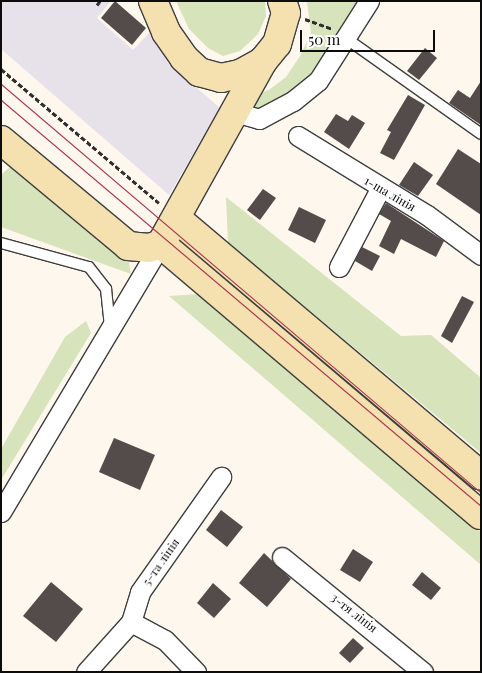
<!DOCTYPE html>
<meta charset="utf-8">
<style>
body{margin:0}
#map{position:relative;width:482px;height:673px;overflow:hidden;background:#fdf7ed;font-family:"Playfair Display",serif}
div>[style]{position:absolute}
.industrial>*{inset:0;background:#e7e1ea}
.green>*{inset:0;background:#d7e3bb}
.building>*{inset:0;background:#534c4a}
.path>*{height:3px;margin-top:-1.5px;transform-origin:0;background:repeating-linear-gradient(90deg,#2e2e2e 0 5px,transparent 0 7.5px)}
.roads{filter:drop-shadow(1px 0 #3f3f3f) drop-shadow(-1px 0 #3f3f3f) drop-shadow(0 1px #3f3f3f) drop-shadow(0 -1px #3f3f3f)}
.lane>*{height:10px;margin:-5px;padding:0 5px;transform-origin:5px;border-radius:5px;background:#fff}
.street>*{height:19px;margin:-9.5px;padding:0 9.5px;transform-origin:9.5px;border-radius:9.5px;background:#fff}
.secondary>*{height:28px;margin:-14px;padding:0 14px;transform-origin:14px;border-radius:14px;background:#f5e1b0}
.tram>*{height:1px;margin:-0.5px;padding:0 0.5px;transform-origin:0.5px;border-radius:0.5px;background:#ab3550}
span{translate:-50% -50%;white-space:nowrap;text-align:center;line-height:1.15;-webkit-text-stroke:5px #fff;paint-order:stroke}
.street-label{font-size:12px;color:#0c0c0c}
.frame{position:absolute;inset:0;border:2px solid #0c0c0c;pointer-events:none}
.scale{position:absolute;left:300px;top:30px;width:135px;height:22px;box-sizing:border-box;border:2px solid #0c0c0c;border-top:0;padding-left:6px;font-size:15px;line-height:18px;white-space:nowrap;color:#0c0c0c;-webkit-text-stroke:4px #fff;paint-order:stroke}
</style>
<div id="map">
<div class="industrial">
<i style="clip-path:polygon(1px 1px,111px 1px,97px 18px,133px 50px,152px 30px,168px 63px,220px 108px,169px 195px,1px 49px)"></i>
</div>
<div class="green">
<i style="clip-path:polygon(176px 1px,265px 1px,266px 16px,258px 34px,240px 51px,223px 56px,208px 48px,189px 29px)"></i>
<i style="clip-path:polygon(307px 1px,362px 1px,318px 76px,265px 109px,248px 109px,248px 98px,269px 90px,286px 77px,300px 56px,311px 33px)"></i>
<i style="clip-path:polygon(12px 165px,128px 258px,131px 274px,1px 227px,1px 175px)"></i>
<i style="clip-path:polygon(226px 197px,401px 336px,431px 335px,481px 378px,481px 453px,228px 243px)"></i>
<i style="clip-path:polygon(199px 294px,481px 532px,481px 565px,169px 296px)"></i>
<i style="clip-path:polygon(86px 321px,91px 333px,1px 480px,1px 449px,65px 337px)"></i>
</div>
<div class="building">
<i style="clip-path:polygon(115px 1px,146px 28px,132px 45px,101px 18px)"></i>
<i style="clip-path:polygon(425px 48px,437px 58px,419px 80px,407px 71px)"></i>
<i style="clip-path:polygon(481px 81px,481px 125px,449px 103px,458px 90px,470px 98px)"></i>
<i style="clip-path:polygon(408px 95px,425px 105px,394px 160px,380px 153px,391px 132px,387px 130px)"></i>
<i style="clip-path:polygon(336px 114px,348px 121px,352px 115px,365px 123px,349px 149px,324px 132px)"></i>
<i style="clip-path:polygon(458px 149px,481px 164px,481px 215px,436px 184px)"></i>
<i style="clip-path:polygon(414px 162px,433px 175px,418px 196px,399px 185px)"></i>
<i style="clip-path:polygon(263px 189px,276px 198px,260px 220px,247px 210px)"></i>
<i style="clip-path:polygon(386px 203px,444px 241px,436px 257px,401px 239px,394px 254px,379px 246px,391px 221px,379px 214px)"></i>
<i style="clip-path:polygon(299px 207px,326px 220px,315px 243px,288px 230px)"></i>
<i style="clip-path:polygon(362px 247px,380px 256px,372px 271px,355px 261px)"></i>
<i style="clip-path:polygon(462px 296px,474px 302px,452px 343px,441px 336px)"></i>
<i style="clip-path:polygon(114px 438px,155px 455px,140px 490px,99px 472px)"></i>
<i style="clip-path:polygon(221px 510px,243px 527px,227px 547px,206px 530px)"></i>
<i style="clip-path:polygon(353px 549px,373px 562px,360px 582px,340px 570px)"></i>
<i style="clip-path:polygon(264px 553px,291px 579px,267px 607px,239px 583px)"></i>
<i style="clip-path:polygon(422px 572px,441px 588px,431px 600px,412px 585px)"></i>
<i style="clip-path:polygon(51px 582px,83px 609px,56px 642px,23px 616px)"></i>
<i style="clip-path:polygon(213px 583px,231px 599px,214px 618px,197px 603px)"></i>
<i style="clip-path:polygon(353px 638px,364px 648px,350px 663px,339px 653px)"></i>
</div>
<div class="path">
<i style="left:97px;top:5px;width:5px;rotate:-53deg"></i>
<i style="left:305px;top:19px;width:29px;rotate:20deg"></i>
<i style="left:1px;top:69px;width:207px;rotate:40.3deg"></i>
</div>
<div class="roads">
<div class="lane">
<i style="left:347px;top:39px;width:164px;rotate:35.3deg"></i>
<i style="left:1px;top:243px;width:91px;rotate:15.3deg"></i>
<i style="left:89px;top:267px;width:28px;rotate:52deg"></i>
<i style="left:106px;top:289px;width:37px;rotate:84deg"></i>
</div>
<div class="street">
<i style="left:235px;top:112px;width:25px;rotate:16deg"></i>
<i style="left:259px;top:119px;width:38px;rotate:-28deg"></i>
<i style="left:293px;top:101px;width:32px;rotate:-39deg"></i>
<i style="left:318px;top:81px;width:95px;rotate:-57.5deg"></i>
<i style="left:298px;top:136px;width:151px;rotate:31.5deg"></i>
<i style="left:427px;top:215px;width:67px;rotate:36.5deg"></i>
<i style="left:339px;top:267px;width:88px;rotate:-62.3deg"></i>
<i style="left:1px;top:512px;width:312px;rotate:-59.2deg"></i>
<i style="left:282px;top:557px;width:182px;rotate:39.2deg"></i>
<i style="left:131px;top:622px;width:38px;rotate:28deg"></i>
<i style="left:165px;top:640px;width:45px;rotate:45.9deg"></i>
<i style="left:86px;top:672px;width:67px;rotate:-48deg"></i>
<i style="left:131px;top:622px;width:31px;rotate:-73deg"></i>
<i style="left:140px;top:592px;width:141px;rotate:-54.8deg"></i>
</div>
<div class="secondary">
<i style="left:153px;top:1px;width:34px;rotate:67deg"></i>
<i style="left:166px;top:32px;width:32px;rotate:55deg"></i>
<i style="left:184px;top:58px;width:21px;rotate:43deg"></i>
<i style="left:199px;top:72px;width:23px;rotate:15deg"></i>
<i style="left:221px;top:78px;width:19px;rotate:-12deg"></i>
<i style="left:240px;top:74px;width:26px;rotate:-29deg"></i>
<i style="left:263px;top:61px;width:22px;rotate:-51deg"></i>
<i style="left:277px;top:44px;width:32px;rotate:-74deg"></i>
<i style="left:286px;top:13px;width:13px;rotate:-108deg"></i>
<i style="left:1px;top:140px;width:165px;rotate:39.8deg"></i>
<i style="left:128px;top:246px;width:21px;rotate:5deg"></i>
<i style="left:149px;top:248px;width:13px;rotate:-18deg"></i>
<i style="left:161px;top:244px;width:210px;rotate:-60.9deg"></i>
<i style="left:176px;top:218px;width:399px;rotate:40.2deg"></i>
<i style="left:161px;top:244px;width:419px;rotate:40.3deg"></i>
</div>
</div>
<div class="tram">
<i style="left:1px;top:84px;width:631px;rotate:40.43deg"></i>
<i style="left:1px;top:100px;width:629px;rotate:40.23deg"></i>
</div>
<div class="street-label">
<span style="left:390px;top:194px;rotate:30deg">1-ша лінія</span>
<span style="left:161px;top:562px;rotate:-55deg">5-та лінія</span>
<span style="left:354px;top:613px;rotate:38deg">3-тя лінія</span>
</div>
<div class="frame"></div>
<div class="scale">50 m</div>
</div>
